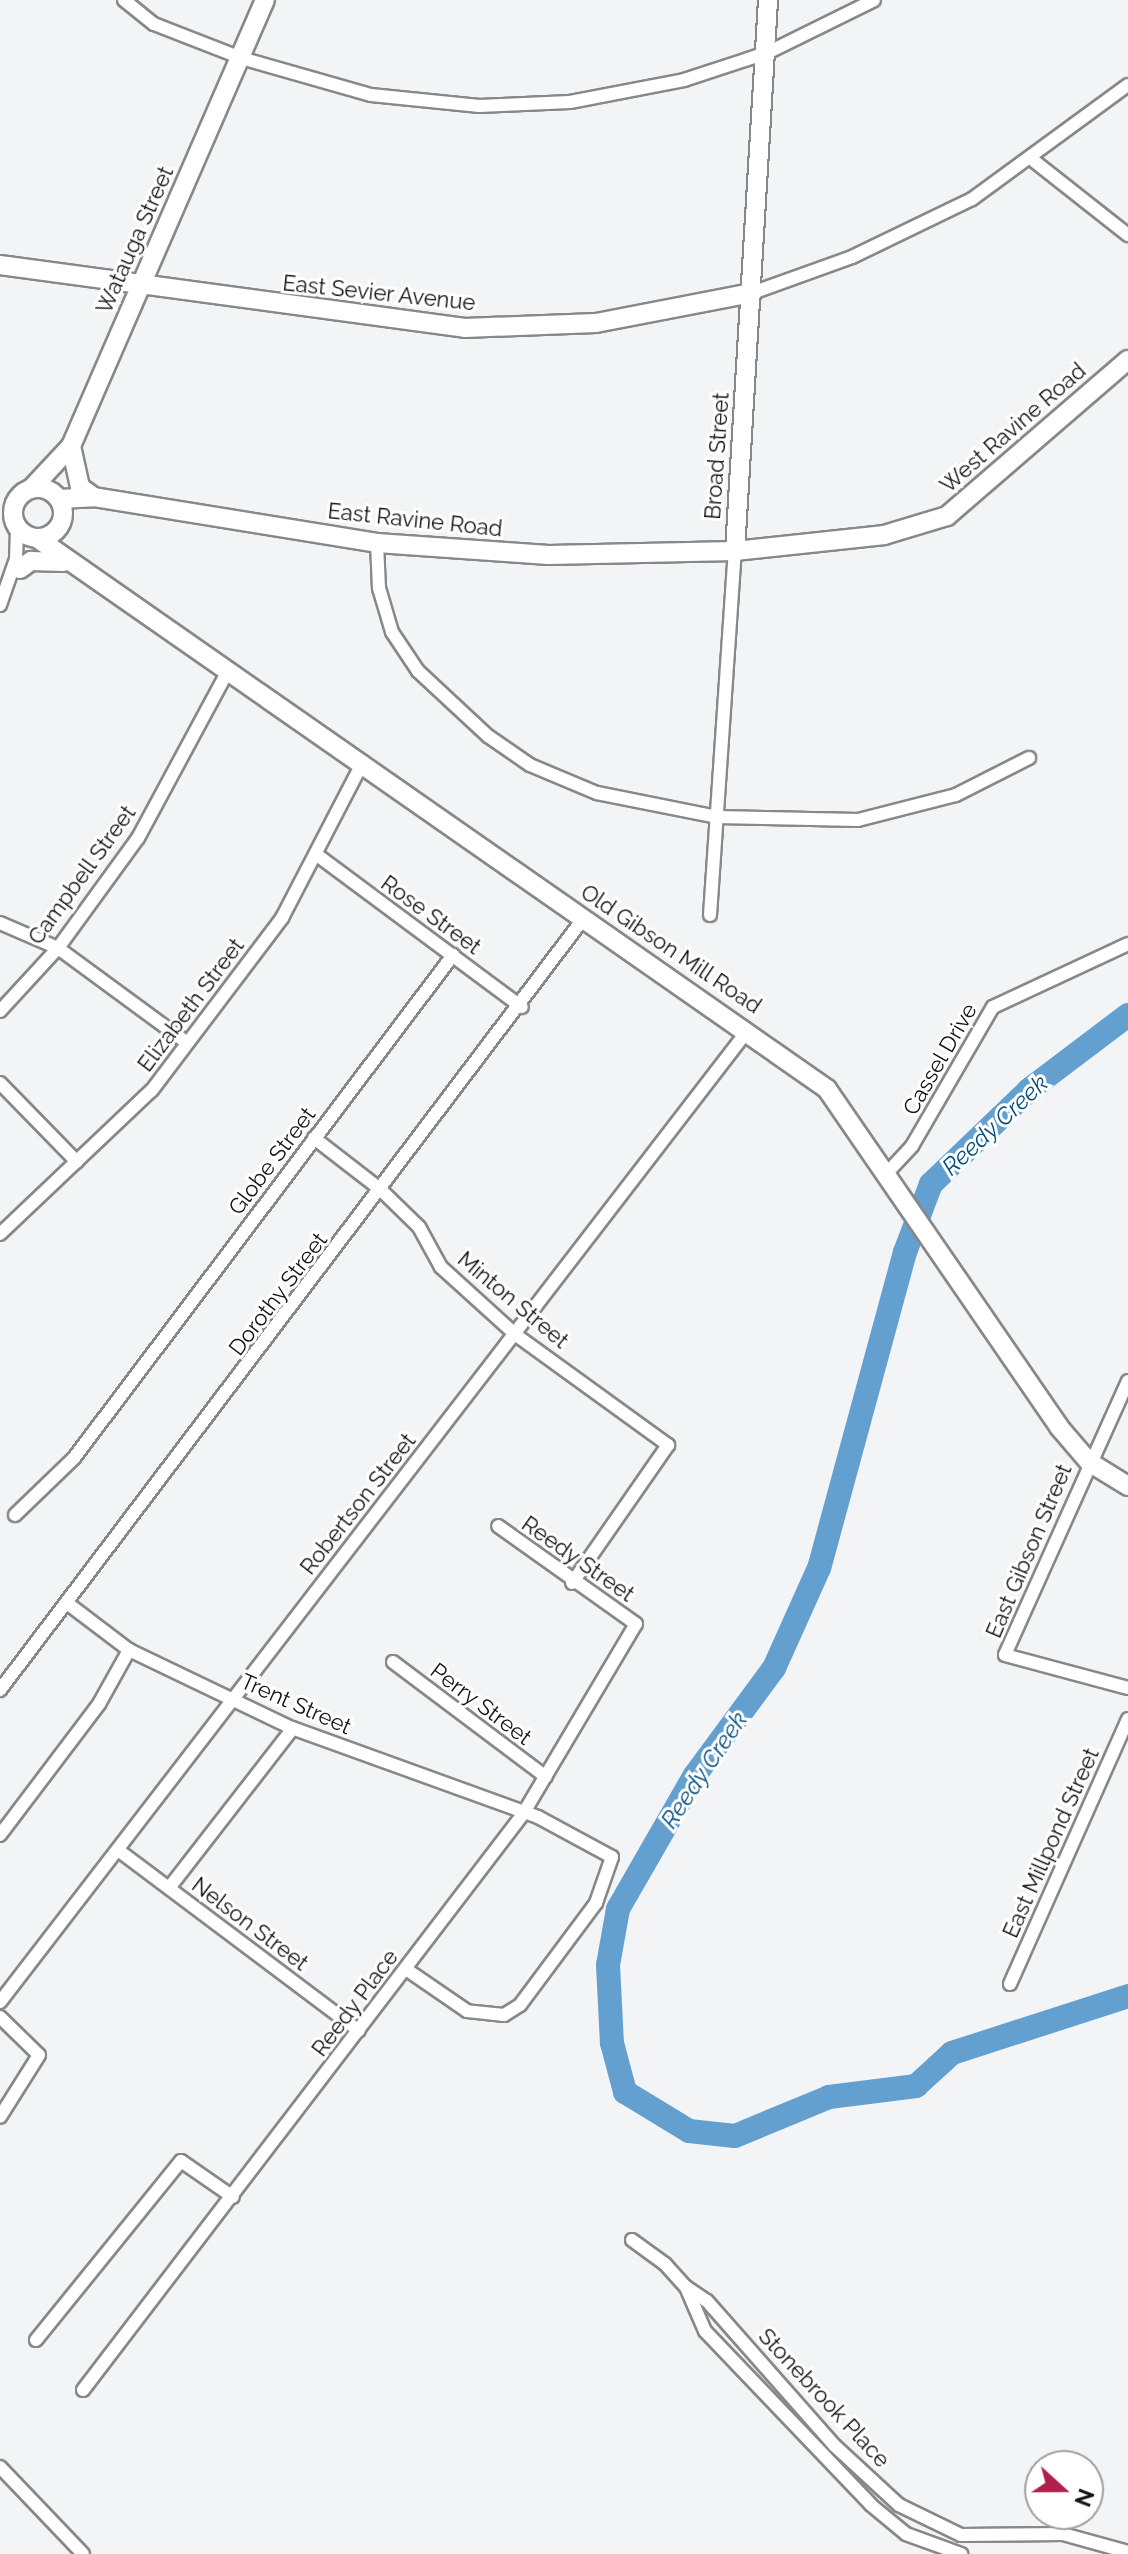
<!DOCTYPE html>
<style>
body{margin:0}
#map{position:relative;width:1128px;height:2554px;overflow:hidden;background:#f2f4f5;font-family:Raleway,sans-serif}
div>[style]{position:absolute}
.river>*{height:24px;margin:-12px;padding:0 12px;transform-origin:12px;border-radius:12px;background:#639fcf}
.roads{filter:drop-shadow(2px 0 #87888a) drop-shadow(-2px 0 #87888a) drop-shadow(0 2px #87888a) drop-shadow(0 -2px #87888a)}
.street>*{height:12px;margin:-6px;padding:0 6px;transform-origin:6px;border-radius:6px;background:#fff}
.secondary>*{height:18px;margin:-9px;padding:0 9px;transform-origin:9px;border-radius:9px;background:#fff}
.secondary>.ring{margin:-9px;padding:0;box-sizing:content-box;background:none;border:18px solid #fff;border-radius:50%}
span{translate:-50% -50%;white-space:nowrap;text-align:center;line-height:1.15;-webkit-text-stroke:6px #fff;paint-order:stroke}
.street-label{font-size:22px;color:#121213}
.water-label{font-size:24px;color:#034f7d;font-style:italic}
.north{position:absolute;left:1024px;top:2450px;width:80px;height:80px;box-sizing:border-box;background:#fff;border:2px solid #a0a0a1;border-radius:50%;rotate:111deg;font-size:22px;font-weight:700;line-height:32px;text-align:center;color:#121213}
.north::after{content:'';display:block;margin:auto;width:28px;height:36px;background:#b11f4c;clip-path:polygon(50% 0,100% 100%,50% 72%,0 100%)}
</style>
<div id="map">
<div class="river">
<i style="left:1128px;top:1015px;width:124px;rotate:142.9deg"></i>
<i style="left:1029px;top:1090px;width:136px;rotate:136.2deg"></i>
<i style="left:931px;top:1184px;width:73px;rotate:110.9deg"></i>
<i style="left:905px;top:1252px;width:327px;rotate:105.2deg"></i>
<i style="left:819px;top:1568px;width:110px;rotate:114.2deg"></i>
<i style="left:774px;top:1668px;width:133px;rotate:126.4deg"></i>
<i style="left:695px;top:1775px;width:155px;rotate:119.9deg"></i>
<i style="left:618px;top:1909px;width:57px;rotate:100.1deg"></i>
<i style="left:608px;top:1965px;width:78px;rotate:87.1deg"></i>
<i style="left:612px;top:2043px;width:51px;rotate:75.1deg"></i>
<i style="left:625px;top:2092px;width:75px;rotate:31.4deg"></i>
<i style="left:689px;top:2131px;width:46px;rotate:6.2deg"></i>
<i style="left:735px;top:2136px;width:102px;rotate:-22.5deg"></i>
<i style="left:829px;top:2097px;width:88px;rotate:-7.2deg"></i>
<i style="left:916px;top:2086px;width:49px;rotate:-42.5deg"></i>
<i style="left:952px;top:2053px;width:185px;rotate:-17.9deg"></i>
</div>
<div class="roads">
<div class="street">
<i style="left:124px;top:0;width:38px;rotate:39deg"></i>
<i style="left:154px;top:24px;width:93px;rotate:21.3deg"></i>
<i style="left:241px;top:58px;width:135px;rotate:15.9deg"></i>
<i style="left:371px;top:95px;width:109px;rotate:5.8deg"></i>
<i style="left:479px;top:106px;width:91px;rotate:-2.5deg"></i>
<i style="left:570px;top:102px;width:116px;rotate:-10.9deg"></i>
<i style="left:684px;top:80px;width:89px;rotate:-18.2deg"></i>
<i style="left:769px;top:52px;width:117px;rotate:-26.3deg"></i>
<i style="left:1034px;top:161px;width:120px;rotate:38.2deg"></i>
<i style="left:752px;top:293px;width:106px;rotate:-19.8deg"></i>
<i style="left:852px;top:257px;width:133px;rotate:-25.8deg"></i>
<i style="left:972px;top:199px;width:193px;rotate:-36.2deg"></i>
<i style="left:377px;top:543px;width:45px;rotate:87.5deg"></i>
<i style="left:379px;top:588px;width:46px;rotate:73.5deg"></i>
<i style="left:392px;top:632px;width:47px;rotate:56.3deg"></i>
<i style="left:418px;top:671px;width:96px;rotate:42.9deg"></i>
<i style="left:488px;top:736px;width:51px;rotate:34.6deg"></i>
<i style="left:530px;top:765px;width:73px;rotate:22.7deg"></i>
<i style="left:597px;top:793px;width:122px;rotate:11.3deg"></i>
<i style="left:717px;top:817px;width:141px;rotate:1.2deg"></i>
<i style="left:858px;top:820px;width:101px;rotate:-14.3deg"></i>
<i style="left:956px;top:795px;width:82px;rotate:-26.9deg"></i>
<i style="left:0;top:605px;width:49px;rotate:-70.8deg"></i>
<i style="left:16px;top:559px;width:33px;rotate:-88deg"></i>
<i style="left:317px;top:855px;width:255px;rotate:36.6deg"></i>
<i style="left:710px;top:915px;width:365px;rotate:-86.1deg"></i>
<i style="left:0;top:923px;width:63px;rotate:23.3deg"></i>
<i style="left:58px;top:948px;width:159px;rotate:36.3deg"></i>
<i style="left:0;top:1011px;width:86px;rotate:-47.4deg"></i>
<i style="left:58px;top:948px;width:136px;rotate:-54deg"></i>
<i style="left:138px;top:838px;width:192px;rotate:-61.7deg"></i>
<i style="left:0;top:1083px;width:110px;rotate:45.7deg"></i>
<i style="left:314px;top:1138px;width:85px;rotate:37.8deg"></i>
<i style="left:381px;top:1190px;width:53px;rotate:44.2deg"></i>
<i style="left:419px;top:1227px;width:46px;rotate:61.2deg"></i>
<i style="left:441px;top:1267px;width:101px;rotate:42.2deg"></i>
<i style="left:516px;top:1335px;width:188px;rotate:35.9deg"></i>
<i style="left:668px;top:1445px;width:168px;rotate:124.8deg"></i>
<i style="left:887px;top:1173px;width:37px;rotate:-47deg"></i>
<i style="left:912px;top:1146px;width:161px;rotate:-59.8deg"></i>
<i style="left:993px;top:1007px;width:149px;rotate:-25deg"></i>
<i style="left:0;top:1234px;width:209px;rotate:-43.5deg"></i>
<i style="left:152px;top:1090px;width:216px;rotate:-52.9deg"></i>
<i style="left:282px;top:918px;width:176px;rotate:-62.6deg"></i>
<i style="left:1128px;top:1381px;width:300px;rotate:114.2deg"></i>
<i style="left:1005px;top:1655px;width:127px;rotate:15deg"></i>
<i style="left:15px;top:1515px;width:82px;rotate:-44deg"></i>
<i style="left:74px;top:1458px;width:630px;rotate:-53deg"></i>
<i style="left:67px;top:1603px;width:78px;rotate:37.2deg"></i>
<i style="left:129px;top:1650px;width:181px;rotate:25.6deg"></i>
<i style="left:292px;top:1728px;width:262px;rotate:19.9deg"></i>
<i style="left:538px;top:1817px;width:84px;rotate:28.4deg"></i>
<i style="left:612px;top:1857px;width:49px;rotate:109.2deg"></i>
<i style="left:596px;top:1903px;width:127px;rotate:126.7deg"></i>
<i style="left:520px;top:2005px;width:19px;rotate:148deg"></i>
<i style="left:504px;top:2015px;width:37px;rotate:-174deg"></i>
<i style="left:467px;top:2011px;width:74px;rotate:-145.5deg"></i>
<i style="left:393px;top:1662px;width:191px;rotate:36.9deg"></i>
<i style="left:0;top:1690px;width:967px;rotate:-52.9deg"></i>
<i style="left:0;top:1835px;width:164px;rotate:-52.9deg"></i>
<i style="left:99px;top:1704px;width:62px;rotate:-60.9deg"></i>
<i style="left:118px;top:1850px;width:301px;rotate:36.9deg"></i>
<i style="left:169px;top:1888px;width:202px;rotate:-52.2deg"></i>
<i style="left:1010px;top:1984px;width:290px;rotate:-66deg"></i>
<i style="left:0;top:2002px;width:1226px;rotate:-52.42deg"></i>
<i style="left:0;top:2017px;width:54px;rotate:44.3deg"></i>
<i style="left:39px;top:2055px;width:73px;rotate:122.2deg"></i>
<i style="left:632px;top:2240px;width:41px;rotate:36deg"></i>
<i style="left:665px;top:2264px;width:31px;rotate:48deg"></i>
<i style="left:686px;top:2287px;width:48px;rotate:66.6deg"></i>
<i style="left:705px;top:2331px;width:240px;rotate:46.3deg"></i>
<i style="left:871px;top:2505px;width:45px;rotate:39.6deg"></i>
<i style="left:906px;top:2534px;width:59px;rotate:20deg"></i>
<i style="left:686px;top:2287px;width:25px;rotate:34deg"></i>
<i style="left:707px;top:2301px;width:193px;rotate:48.6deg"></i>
<i style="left:835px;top:2446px;width:87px;rotate:42.7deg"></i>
<i style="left:899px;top:2505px;width:69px;rotate:25.8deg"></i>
<i style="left:961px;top:2535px;width:102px;rotate:-0.6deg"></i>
<i style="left:1063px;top:2534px;width:67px;rotate:15.5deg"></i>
<i style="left:36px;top:2340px;width:230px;rotate:-51deg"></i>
<i style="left:181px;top:2161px;width:63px;rotate:34.7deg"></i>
<i style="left:83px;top:2390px;width:725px;rotate:-52.62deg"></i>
<i style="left:523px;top:1814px;width:221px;rotate:-59.3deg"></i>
<i style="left:636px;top:1624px;width:169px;rotate:-144.6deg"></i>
<i style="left:0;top:2467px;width:120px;rotate:46.3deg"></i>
</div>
<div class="secondary">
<i style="left:0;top:265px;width:469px;rotate:7.7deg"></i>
<i style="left:465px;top:328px;width:131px;rotate:-2.2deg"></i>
<i style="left:596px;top:323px;width:159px;rotate:-10.9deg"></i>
<i style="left:71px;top:446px;width:42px;rotate:77.6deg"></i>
<i style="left:80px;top:487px;width:17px;rotate:36deg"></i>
<i class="ring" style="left:13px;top:488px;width:32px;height:32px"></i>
<i style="left:31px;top:489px;width:59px;rotate:-47.1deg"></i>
<i style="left:71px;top:446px;width:486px;rotate:-66.5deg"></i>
<i style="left:59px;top:499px;width:35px;rotate:-3deg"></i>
<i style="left:94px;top:497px;width:287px;rotate:9.2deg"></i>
<i style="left:377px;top:543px;width:172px;rotate:4deg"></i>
<i style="left:549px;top:555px;width:186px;rotate:-1.2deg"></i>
<i style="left:735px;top:551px;width:150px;rotate:-6.1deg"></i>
<i style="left:884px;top:535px;width:66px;rotate:-16.8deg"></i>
<i style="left:947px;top:516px;width:239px;rotate:-40.8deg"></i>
<i style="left:37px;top:538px;width:963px;rotate:34.89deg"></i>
<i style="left:827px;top:1089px;width:410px;rotate:55.5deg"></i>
<i style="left:1059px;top:1427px;width:46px;rotate:49.4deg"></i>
<i style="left:1089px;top:1462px;width:46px;rotate:31.6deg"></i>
<i style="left:735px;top:551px;width:552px;rotate:-86.57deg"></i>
<i style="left:20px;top:569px;width:14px;rotate:-36deg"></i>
<i style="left:31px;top:561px;width:32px;rotate:2deg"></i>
</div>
</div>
<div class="street-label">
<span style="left:135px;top:240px;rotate:-66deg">Watauga Street</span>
<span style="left:379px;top:293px;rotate:6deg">East Sevier Avenue</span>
<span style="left:1013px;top:428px;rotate:-41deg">West Ravine Road</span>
<span style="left:717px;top:456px;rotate:-86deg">Broad Street</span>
<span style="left:415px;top:520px;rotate:6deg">East Ravine Road</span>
<span style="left:82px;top:875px;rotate:-54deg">Campbell Street</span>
<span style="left:431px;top:915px;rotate:36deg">Rose Street</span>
<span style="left:671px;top:949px;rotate:34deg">Old Gibson Mill Road</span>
<span style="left:191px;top:1005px;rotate:-53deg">Elizabeth Street</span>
<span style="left:940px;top:1059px;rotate:-60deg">Cassel Drive</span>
<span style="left:272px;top:1161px;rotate:-53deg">Globe Street</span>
<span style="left:278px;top:1294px;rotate:-53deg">Dorothy Street</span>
<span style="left:513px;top:1300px;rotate:40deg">Minton Street</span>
<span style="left:358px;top:1504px;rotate:-52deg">Robertson Street</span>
<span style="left:1029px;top:1551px;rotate:-67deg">East Gibson Street</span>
<span style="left:578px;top:1559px;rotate:35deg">Reedy Street</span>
<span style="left:296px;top:1704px;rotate:24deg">Trent Street</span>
<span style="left:481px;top:1704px;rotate:37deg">Perry Street</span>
<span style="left:1051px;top:1843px;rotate:-66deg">East Millpond Street</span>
<span style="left:250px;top:1924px;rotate:37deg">Nelson Street</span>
<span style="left:355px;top:2003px;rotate:-53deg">Reedy Place</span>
<span style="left:824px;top:2398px;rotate:47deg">Stonebrook Place</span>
</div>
<div class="water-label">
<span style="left:995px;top:1125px;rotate:-43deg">Reedy Creek</span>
<span style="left:704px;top:1770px;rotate:-56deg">Reedy Creek</span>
</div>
<div class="north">N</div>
</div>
